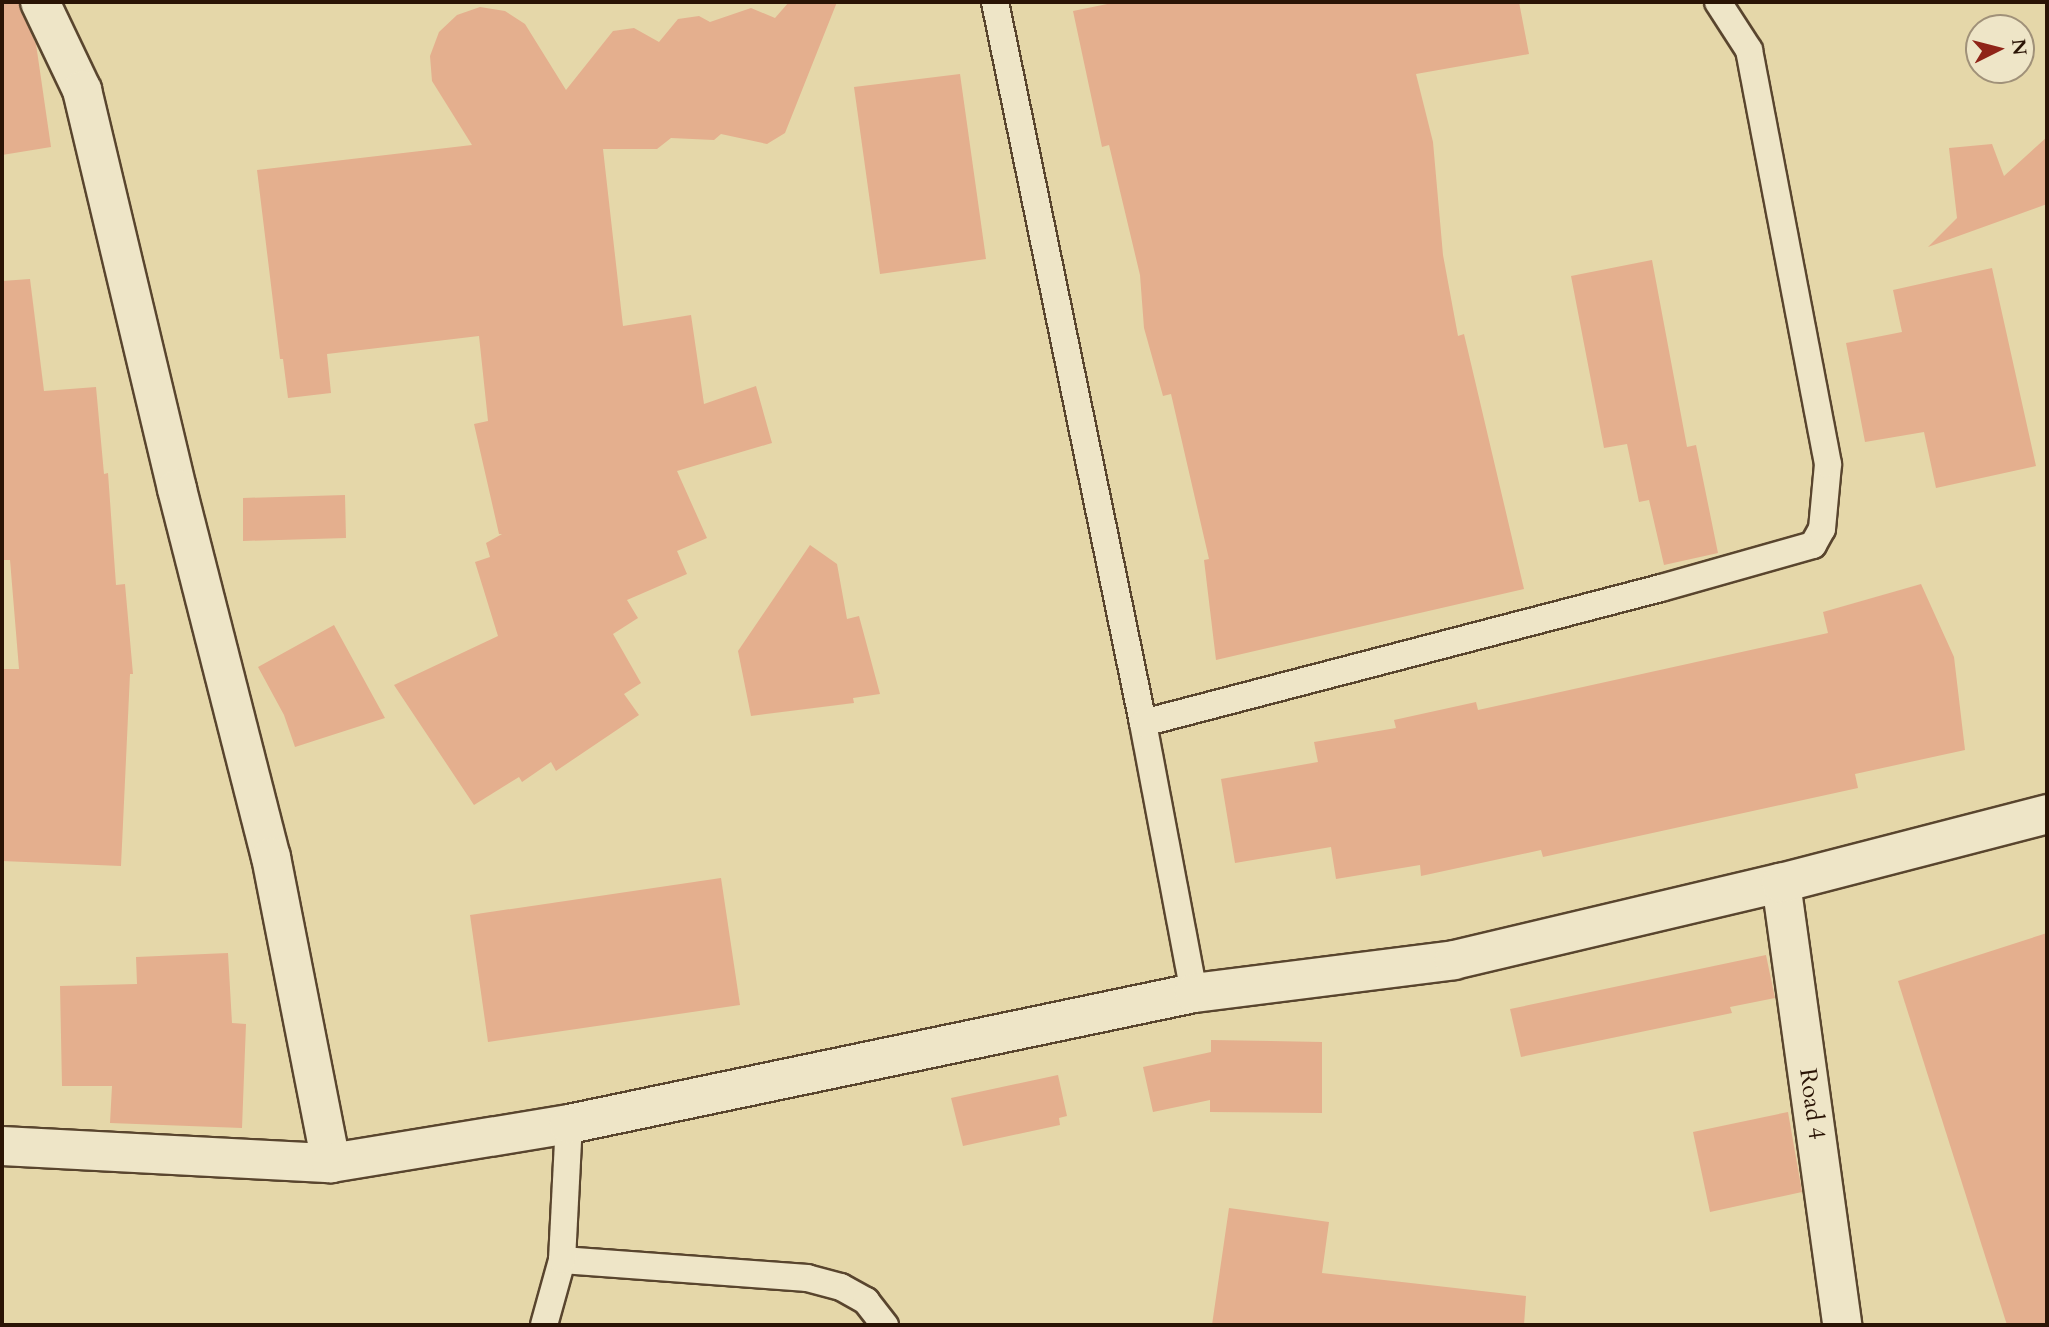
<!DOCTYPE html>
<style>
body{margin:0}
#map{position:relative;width:2049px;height:1327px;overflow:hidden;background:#e5d7a9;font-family:Cardo,serif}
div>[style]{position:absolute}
.building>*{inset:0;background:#e4af8e}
.roads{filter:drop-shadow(2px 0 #59452e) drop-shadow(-2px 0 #59452e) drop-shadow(0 2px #59452e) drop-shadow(0 -2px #59452e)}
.lane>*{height:26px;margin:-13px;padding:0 13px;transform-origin:13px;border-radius:13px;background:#eee5c7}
.street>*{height:38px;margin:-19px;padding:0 19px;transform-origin:19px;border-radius:19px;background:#eee5c7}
.secondary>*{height:38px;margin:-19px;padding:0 19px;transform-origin:19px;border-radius:19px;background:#eee5c7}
span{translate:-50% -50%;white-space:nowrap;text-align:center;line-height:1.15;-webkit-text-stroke:5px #eee5c7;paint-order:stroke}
.street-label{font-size:24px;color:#2a1405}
.frame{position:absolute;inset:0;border:4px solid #2a1405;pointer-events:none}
.north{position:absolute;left:1965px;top:14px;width:70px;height:70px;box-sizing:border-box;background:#eee5c7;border:2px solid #a09179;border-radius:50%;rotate:84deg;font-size:19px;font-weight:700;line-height:28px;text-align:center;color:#2a1405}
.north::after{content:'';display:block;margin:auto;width:24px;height:32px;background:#8f2418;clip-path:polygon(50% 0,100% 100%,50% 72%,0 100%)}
</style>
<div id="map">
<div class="building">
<i style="clip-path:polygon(2px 2px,18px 2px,36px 44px,51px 147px,2px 155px)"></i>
<i style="clip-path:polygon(789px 2px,837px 2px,785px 133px,767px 144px,721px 134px,714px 140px,671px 138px,657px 149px,603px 149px,623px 326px,691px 315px,704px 404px,756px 386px,772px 443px,677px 471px,707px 538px,677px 551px,687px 574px,627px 600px,638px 618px,613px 634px,641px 683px,624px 694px,639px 715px,556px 771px,551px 762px,522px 782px,519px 777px,474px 805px,394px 685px,498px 636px,475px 562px,490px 557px,486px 543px,502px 534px,499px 534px,474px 424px,488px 421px,479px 336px,327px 354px,331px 393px,288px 398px,283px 359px,280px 359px,257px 170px,472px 145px,432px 81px,430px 56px,439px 32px,457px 15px,480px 7px,505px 11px,525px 24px,566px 90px,613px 31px,634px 28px,659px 42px,678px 19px,699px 16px,710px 22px,751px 8px,775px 18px)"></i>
<i style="clip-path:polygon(1117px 2px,1519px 2px,1529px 54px,1416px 74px,1433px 142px,1443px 255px,1458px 336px,1464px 334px,1524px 589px,1216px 660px,1204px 560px,1209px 559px,1171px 394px,1163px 396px,1144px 328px,1140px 275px,1109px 145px,1102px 147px,1073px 11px)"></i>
<i style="clip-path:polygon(960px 74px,986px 259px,880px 274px,854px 87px)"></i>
<i style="clip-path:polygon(2047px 137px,2047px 204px,1928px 247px,1957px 218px,1949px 148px,1992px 144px,2004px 176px)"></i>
<i style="clip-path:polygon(1652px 260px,1687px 447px,1696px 445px,1718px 553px,1664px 565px,1649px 500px,1639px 502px,1627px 444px,1604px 448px,1571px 276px)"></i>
<i style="clip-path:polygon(1992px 268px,2036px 466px,1936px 488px,1924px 432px,1865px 442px,1846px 343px,1902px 332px,1893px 290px)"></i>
<i style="clip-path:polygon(30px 279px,44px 391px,96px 387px,104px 474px,108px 473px,116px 585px,125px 584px,133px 674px,130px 674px,121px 866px,2px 861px,2px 669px,19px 669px,10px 560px,2px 560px,2px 281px)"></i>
<i style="clip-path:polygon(345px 495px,346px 538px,243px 541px,243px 498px)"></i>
<i style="clip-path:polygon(810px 545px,837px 564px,847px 619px,859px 616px,880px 694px,853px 698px,854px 703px,751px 716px,738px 651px)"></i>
<i style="clip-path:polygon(1921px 584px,1954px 657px,1965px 750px,1855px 774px,1858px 788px,1543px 857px,1541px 850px,1421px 876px,1420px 865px,1336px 879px,1331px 847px,1235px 863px,1221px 779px,1318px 762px,1314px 742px,1396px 728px,1394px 720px,1476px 702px,1478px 710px,1828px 633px,1823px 612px)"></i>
<i style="clip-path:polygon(334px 625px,385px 718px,295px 747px,284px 715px,258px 667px)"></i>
<i style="clip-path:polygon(721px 878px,740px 1005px,488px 1042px,470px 915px)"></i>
<i style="clip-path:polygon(2047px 933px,2047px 1325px,2007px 1325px,1898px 981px)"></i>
<i style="clip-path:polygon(228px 953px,232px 1023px,246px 1024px,242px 1128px,110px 1123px,112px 1086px,62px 1086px,60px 986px,137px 984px,136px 957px)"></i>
<i style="clip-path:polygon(1766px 955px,1775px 998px,1730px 1007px,1732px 1013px,1521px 1057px,1510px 1009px)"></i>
<i style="clip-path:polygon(1211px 1040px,1322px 1042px,1322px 1113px,1210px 1112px,1210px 1100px,1153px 1112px,1143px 1067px,1211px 1052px)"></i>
<i style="clip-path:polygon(1058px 1075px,1067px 1116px,1059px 1118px,1060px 1125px,963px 1146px,951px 1098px)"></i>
<i style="clip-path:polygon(1788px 1112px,1802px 1192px,1710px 1212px,1693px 1132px)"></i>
<i style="clip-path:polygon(1229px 1208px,1329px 1222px,1322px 1273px,1526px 1296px,1524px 1325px,1212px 1325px)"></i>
</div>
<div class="roads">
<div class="lane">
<i style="left:995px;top:2px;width:736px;rotate:78.4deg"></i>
<i style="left:1143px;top:723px;width:275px;rotate:79.3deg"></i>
<i style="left:1143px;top:723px;width:535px;rotate:-14.61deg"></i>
<i style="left:1661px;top:588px;width:158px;rotate:-15.8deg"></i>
<i style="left:1813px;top:545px;width:18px;rotate:-61deg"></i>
<i style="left:1822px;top:529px;width:65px;rotate:-84.7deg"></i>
<i style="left:1828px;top:464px;width:421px;rotate:-100.8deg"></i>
<i style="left:1749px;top:50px;width:57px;rotate:-122.9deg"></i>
<i style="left:562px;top:1260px;width:246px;rotate:4.2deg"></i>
<i style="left:807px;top:1278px;width:35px;rotate:15deg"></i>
<i style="left:841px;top:1287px;width:29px;rotate:29deg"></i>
<i style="left:866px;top:1301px;width:31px;rotate:52deg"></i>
<i style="left:544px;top:1325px;width:67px;rotate:-74.5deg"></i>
<i style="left:562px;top:1260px;width:136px;rotate:-87.1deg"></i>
</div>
<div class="street">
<i style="left:40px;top:2px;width:98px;rotate:64.5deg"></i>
<i style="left:82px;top:90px;width:410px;rotate:76.6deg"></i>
<i style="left:177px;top:489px;width:380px;rotate:75.7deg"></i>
<i style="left:271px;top:857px;width:312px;rotate:78.9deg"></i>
<i style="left:1781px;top:883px;width:446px;rotate:82.1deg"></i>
</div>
<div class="secondary">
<i style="left:2px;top:1146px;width:329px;rotate:3deg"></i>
<i style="left:331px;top:1163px;width:241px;rotate:-9.3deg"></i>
<i style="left:569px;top:1124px;width:639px;rotate:-11.84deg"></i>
<i style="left:1194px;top:993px;width:262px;rotate:-7.2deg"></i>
<i style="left:1454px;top:960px;width:336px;rotate:-13.3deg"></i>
<i style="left:1781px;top:883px;width:275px;rotate:-14.5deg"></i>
</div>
</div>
<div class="street-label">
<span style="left:1812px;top:1104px;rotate:82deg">Road 4</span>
</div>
<div class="frame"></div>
<div class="north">N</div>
</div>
